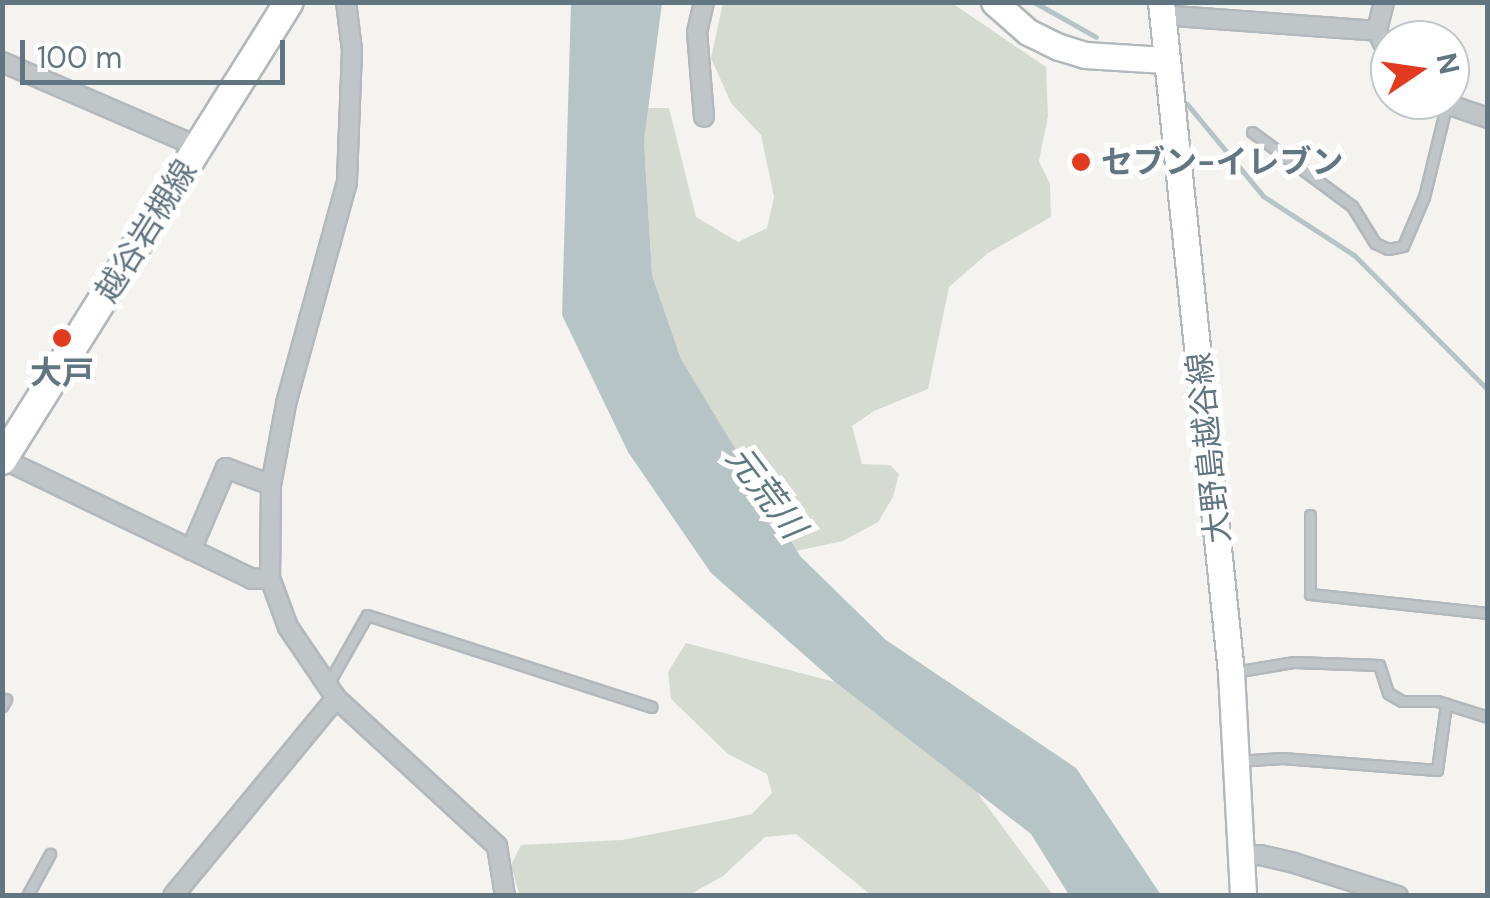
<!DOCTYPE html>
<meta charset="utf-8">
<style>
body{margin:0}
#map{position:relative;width:1490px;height:898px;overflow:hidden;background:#f4f3ef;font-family:"DM Sans","Noto Sans JP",sans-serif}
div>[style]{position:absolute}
.green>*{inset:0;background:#d5dbd0}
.water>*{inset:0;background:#b6c4c6}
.stream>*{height:5px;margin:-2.5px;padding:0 2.5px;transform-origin:2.5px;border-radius:2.5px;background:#b6c4c6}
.roads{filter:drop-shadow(2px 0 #b2b8bc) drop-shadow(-2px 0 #b2b8bc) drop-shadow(0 2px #b2b8bc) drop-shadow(0 -2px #b2b8bc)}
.lane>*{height:9px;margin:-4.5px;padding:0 4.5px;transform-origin:4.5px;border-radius:4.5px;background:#c0c5c7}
.street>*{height:18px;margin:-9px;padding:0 9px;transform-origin:9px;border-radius:9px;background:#c0c5c7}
.secondary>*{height:25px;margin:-12.5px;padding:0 12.5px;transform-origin:12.5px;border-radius:12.5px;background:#fff}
.primary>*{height:28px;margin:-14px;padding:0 14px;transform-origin:14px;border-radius:14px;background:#fff}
.dots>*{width:28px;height:28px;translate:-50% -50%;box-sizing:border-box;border:5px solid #fff;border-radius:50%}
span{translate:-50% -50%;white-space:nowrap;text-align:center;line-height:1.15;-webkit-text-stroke:10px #fff;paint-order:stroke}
.poi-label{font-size:32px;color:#627681;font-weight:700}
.left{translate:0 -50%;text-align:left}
.street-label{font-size:32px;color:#627681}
.water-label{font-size:35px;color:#5e797f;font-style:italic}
.frame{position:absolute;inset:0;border:5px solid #627681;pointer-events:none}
.north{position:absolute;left:1370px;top:20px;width:100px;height:100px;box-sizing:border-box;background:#fff;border:2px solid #c0c8cd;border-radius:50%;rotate:77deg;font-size:28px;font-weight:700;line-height:40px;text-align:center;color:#627681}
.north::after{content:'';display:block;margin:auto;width:35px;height:45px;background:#e33b20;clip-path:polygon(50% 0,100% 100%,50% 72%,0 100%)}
.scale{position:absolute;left:20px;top:40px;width:265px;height:45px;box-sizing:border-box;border:5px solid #627681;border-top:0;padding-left:12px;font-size:30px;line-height:35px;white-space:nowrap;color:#627681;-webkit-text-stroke:8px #fff;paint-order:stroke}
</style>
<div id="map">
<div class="green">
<i style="clip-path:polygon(723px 3px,952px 3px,1046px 67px,1048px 116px,1039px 161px,1050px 184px,1051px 217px,988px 253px,949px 287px,928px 389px,874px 411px,852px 426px,862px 464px,890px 465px,899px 474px,893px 497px,878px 522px,843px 541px,796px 551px,681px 359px,652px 275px,644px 141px,648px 108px,669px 108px,696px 217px,738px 242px,767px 228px,774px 197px,761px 135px,731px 103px,711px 58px)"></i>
<i style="clip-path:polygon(686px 643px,835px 682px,976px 791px,1053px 895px,871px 895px,796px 834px,765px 837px,723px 876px,689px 895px,519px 893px,511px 865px,521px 845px,622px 840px,720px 821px,752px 814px,772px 793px,767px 774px,728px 754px,671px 699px,668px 672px)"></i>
</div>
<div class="water">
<i style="clip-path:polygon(571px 3px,662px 3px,644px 141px,652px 275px,681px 359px,800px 556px,886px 640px,1076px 768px,1161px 895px,1069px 895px,1031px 834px,835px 682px,711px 573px,628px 452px,562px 315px)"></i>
</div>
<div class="stream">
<i style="left:1034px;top:2px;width:71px;rotate:29.4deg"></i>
<i style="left:1187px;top:104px;width:119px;rotate:50.4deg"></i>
<i style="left:1263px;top:196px;width:108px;rotate:33deg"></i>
<i style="left:1354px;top:255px;width:190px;rotate:45.2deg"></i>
</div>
<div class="roads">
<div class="lane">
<i style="left:1252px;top:132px;width:124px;rotate:36.5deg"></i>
<i style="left:1352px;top:206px;width:44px;rotate:58.1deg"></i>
<i style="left:1375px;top:243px;width:14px;rotate:25deg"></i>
<i style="left:1388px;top:249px;width:15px;rotate:-11deg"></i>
<i style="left:1403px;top:246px;width:53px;rotate:-66.8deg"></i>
<i style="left:1424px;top:197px;width:93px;rotate:-76.3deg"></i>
<i style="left:1310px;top:515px;width:79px;rotate:90deg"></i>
<i style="left:1310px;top:594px;width:179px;rotate:6.1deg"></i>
<i style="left:1234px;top:672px;width:61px;rotate:-9.5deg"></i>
<i style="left:1294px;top:662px;width:85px;rotate:2deg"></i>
<i style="left:1379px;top:665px;width:29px;rotate:72deg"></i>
<i style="left:1388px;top:693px;width:16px;rotate:30deg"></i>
<i style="left:1402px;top:701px;width:35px"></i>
<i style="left:1437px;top:701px;width:53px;rotate:17.4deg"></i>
<i style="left:328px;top:684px;width:79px;rotate:-60.5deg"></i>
<i style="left:367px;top:615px;width:299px;rotate:17.9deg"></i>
<i style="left:2px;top:706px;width:8px;rotate:-60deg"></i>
<i style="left:1236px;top:761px;width:46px;rotate:-3.7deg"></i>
<i style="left:1282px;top:758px;width:155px;rotate:4.4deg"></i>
<i style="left:1437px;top:770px;width:67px;rotate:-82.2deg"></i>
<i style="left:27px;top:896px;width:48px;rotate:-61.3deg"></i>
</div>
<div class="street">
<i style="left:346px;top:2px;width:48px;rotate:82.9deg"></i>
<i style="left:352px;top:50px;width:132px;rotate:92.2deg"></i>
<i style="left:347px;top:182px;width:230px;rotate:105.4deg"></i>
<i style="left:286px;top:404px;width:82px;rotate:100.5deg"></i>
<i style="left:271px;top:485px;width:93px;rotate:90.6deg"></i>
<i style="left:270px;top:578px;width:52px;rotate:69.8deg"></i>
<i style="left:288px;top:627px;width:86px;rotate:55.9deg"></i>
<i style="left:336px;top:698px;width:219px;rotate:42.6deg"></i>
<i style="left:497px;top:846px;width:51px;rotate:80.9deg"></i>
<i style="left:704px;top:2px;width:31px;rotate:103deg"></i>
<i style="left:697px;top:32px;width:85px;rotate:85.3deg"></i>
<i style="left:1384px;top:2px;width:30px;rotate:104deg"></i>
<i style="left:1377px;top:31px;width:29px;rotate:63deg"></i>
<i style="left:1161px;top:15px;width:217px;rotate:4.2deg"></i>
<i style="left:2px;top:62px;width:214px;rotate:23.4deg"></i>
<i style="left:1435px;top:100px;width:56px;rotate:18.8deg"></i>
<i style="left:3px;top:459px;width:276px;rotate:25.7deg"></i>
<i style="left:252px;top:579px;width:18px;rotate:-3deg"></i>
<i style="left:191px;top:550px;width:89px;rotate:-66.9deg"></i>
<i style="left:226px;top:468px;width:48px;rotate:20.7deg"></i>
<i style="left:1240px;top:857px;width:20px;rotate:-6deg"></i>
<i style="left:1260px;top:855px;width:35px;rotate:13deg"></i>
<i style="left:1294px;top:863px;width:109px;rotate:17.6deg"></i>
<i style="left:173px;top:896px;width:256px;rotate:-50.5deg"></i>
</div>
<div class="secondary">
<i style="left:994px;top:2px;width:45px;rotate:41.4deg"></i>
<i style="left:1028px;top:32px;width:34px;rotate:26deg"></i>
<i style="left:1059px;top:47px;width:27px;rotate:17deg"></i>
<i style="left:1085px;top:55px;width:80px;rotate:3.6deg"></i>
<i style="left:1161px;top:2px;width:674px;rotate:84.04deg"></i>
<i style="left:1231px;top:672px;width:224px;rotate:86.9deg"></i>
</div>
<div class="primary">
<i style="left:2px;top:460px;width:540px;rotate:-57.93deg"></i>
</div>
</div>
<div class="dots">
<i style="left:1081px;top:162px;background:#e33b20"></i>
<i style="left:62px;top:338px;background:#e33b20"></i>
</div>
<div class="poi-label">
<span class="left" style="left:1101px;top:162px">セブン-イレブン</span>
<span style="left:62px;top:373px">大戸</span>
</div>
<div class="street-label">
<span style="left:146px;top:231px;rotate:-58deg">越谷岩槻線</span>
<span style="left:1209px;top:448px;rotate:-96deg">大野島越谷線</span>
</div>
<div class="water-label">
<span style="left:766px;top:492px;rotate:53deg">元荒川</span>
</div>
<div class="frame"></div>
<div class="north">N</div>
<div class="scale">100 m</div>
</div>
